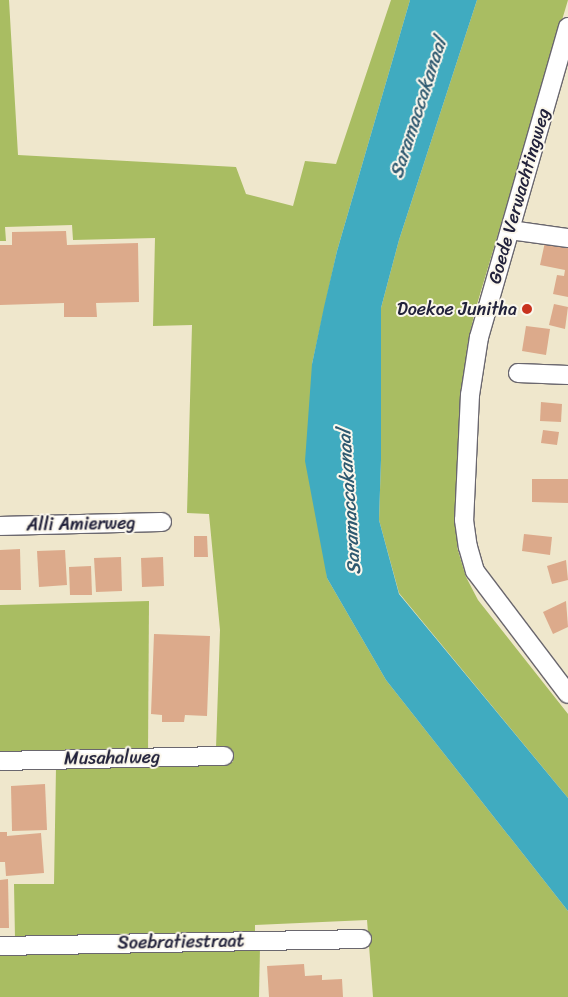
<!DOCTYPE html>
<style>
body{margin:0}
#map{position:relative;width:568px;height:997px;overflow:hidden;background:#efe7cc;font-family:Sriracha,sans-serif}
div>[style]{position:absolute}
.green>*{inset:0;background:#a9bd62}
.water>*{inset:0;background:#40abc0}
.building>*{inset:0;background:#dcaa8b}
.roads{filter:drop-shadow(1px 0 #6a676e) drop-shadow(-1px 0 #6a676e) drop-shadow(0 1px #6a676e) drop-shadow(0 -1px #6a676e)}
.minor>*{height:18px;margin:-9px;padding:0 9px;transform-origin:9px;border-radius:9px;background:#fff}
.dots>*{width:14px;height:14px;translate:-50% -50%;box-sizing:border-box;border:2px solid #fbf7ec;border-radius:50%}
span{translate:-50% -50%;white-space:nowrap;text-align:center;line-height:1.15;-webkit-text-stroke:4px #fbf7ec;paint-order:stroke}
.street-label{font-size:18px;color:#22223b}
.poi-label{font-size:18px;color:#22223b}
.right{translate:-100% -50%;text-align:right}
.water-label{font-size:19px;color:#2e5970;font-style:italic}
</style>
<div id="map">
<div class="green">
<i style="clip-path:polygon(0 0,9px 0,18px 155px,236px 167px,246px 194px,293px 206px,305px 161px,336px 164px,391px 0,410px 0,337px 251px,312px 364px,327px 578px,386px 680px,568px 911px,568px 997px,373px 997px,367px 920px,255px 925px,255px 933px,15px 939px,14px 884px,54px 884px,56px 767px,233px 762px,232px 749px,216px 748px,220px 630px,209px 514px,187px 513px,192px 325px,153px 326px,155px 238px,73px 240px,72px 225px,5px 227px,6px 241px,0 241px)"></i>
<i style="clip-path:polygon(477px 0,568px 0,475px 311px,467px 347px,457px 547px,466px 577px,478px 600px,568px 714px,568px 798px,399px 593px,379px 520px,381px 460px,381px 308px,399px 240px)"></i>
<i style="clip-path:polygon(149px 601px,148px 753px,0 756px,0 605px)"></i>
<i style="clip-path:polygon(260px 947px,259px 997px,0 997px,0 955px)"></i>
</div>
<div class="water">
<i style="clip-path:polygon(410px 0,477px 0,399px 240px,381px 308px,381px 460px,379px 520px,399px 594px,568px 798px,568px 911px,386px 680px,327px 578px,305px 461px,312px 364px,324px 307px,337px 251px)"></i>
</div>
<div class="building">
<i style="clip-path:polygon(66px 231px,67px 245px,138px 243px,139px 302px,96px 303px,97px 317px,64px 317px,64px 303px,0 305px,0 245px,12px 245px,12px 232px)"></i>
<i style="clip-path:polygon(545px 242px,568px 246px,568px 297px,553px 294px,557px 275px,564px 276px,565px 270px,540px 265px)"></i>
<i style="clip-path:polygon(554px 304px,568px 307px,565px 329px,549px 325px)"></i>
<i style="clip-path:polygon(526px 326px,550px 329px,546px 355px,522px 351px)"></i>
<i style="clip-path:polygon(541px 402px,562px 404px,561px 422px,540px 421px)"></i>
<i style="clip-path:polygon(543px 430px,559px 432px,557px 445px,541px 443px)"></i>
<i style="clip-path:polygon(532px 479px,568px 479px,568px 503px,532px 502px)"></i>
<i style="clip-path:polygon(524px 534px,552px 537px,550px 555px,522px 551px)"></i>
<i style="clip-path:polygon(194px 536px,207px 536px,208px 557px,194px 557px)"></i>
<i style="clip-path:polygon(20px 549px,21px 590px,0 590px,0 550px)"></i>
<i style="clip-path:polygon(65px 550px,67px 585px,39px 587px,37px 551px)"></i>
<i style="clip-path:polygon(121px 557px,122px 591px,96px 592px,94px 558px)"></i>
<i style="clip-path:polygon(163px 557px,164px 586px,142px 587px,141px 558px)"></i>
<i style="clip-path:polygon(566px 560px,568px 580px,552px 584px,547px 566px)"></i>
<i style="clip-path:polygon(91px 566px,92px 595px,70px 595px,69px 567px)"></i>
<i style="clip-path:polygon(566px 601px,568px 627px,553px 634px,543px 612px)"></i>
<i style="clip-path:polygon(154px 634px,210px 636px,207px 716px,185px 715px,184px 722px,162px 722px,162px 715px,151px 714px)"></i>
<i style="clip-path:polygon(45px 784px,47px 830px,12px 831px,11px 786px)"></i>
<i style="clip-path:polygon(0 832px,7px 832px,7px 836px,41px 833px,44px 873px,6px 876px,5px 862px,0 862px)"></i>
<i style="clip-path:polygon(8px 879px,9px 928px,0 928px,0 880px)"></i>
<i style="clip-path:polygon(304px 964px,305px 976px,322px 975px,322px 980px,342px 979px,343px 997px,269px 997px,267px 966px)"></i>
</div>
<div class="roads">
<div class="minor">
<i style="left:568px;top:27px;width:323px;rotate:106deg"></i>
<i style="left:479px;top:337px;width:59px;rotate:98.8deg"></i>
<i style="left:470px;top:395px;width:125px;rotate:92.7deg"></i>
<i style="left:464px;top:520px;width:27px;rotate:82deg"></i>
<i style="left:468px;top:547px;width:25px;rotate:74deg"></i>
<i style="left:475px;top:571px;width:154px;rotate:52.9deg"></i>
<i style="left:510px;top:230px;width:59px;rotate:7.9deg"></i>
<i style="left:518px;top:373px;width:50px;rotate:2.3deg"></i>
<i style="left:0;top:526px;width:162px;rotate:-1.4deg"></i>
<i style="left:0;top:761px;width:224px;rotate:-1.3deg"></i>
<i style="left:0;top:946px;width:362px;rotate:-1.1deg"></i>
</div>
</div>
<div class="dots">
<i style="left:527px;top:309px;background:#c8321e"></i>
</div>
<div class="street-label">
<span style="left:519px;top:196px;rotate:-74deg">Goede Verwachtingweg</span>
<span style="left:81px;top:524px;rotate:-1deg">Alli Amierweg</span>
<span style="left:112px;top:758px;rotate:-1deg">Musahalweg</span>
<span style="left:181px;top:942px;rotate:-1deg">Soebratiestraat</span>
</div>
<div class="poi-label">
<span class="right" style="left:517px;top:309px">Doekoe Junitha</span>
</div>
<div class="water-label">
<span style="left:418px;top:108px;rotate:-72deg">Saramaccakanaal</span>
<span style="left:349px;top:502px;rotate:-94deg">Saramaccakanaal</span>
</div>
</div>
